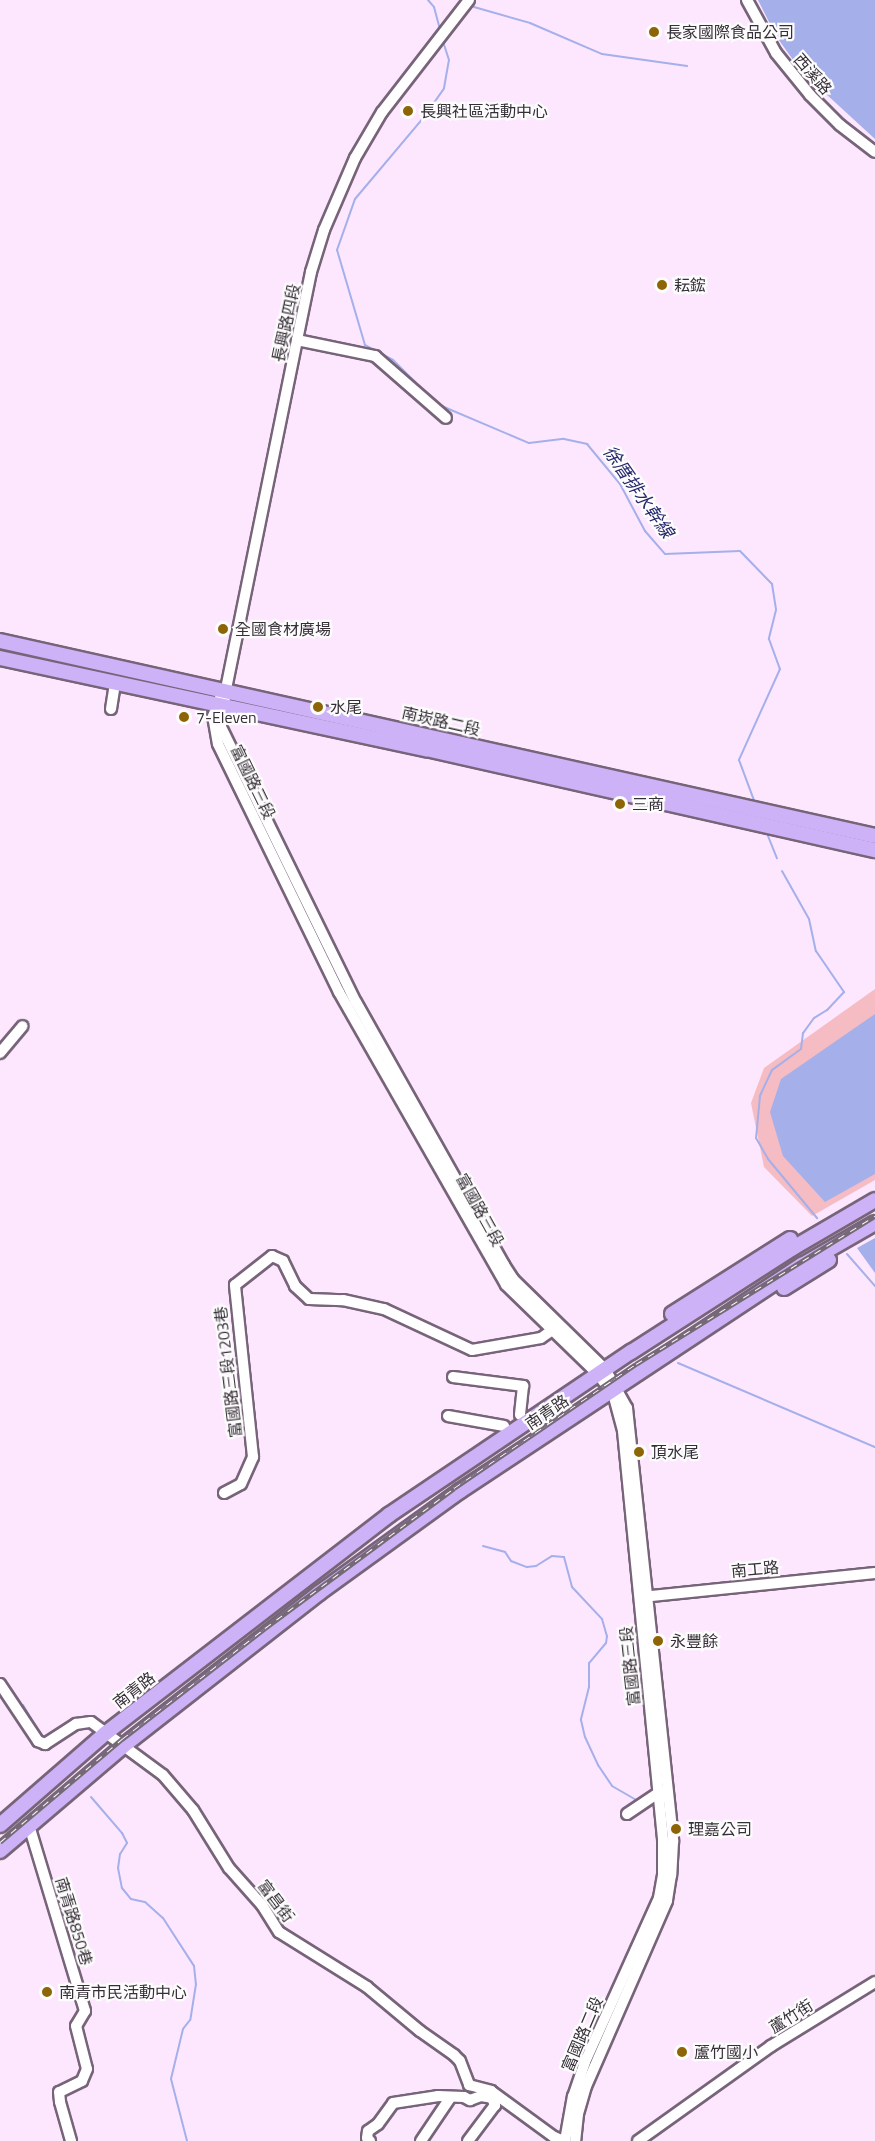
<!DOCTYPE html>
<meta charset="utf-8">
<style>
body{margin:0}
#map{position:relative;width:875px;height:2141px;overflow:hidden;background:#fde7fe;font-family:"Titillium Web","Noto Sans TC",sans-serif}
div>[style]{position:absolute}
.green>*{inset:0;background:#f5bcc3}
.water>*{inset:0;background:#a5afea}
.stream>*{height:2px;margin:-1px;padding:0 1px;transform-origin:1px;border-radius:1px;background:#a5afea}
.roads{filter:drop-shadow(2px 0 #776479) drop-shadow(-2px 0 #776479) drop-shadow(0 2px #776479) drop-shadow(0 -2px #776479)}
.minor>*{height:10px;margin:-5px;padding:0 5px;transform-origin:5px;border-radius:5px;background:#fff}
.major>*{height:14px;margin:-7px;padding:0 7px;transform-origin:7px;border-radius:7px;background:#cdb2f7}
.rail>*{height:4.5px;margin-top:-2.25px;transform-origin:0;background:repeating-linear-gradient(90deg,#fcfcfc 0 7px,#766977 0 14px);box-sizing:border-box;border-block:2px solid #766977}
.dots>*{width:16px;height:16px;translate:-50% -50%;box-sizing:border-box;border:3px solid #fcfcfc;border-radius:50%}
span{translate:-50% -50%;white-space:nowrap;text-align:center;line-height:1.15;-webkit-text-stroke:4.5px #fcfcfc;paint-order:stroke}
.poi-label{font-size:16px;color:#372f38}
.left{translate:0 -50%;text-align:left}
.street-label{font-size:16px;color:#372f38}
.water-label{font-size:18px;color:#26286b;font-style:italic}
</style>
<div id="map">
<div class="green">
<i style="clip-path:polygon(875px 989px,875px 1180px,812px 1216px,764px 1167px,751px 1103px,764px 1068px)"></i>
</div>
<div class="water">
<i style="clip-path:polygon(758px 0,875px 0,875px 139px,801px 71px,776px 36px)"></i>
<i style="clip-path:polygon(875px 1014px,875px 1174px,825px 1202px,783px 1156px,770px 1112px,781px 1079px)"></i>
<i style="clip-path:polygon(875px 1238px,875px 1273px,857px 1248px)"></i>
</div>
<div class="stream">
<i style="left:428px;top:0;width:9px;rotate:49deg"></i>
<i style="left:434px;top:7px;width:24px;rotate:75deg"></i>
<i style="left:474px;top:7px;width:58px;rotate:15.9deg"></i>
<i style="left:530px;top:23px;width:78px;rotate:23.3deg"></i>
<i style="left:602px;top:54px;width:86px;rotate:8deg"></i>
<i style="left:431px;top:398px;width:54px;rotate:-135deg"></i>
<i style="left:393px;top:360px;width:32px;rotate:-152deg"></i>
<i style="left:365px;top:345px;width:99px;rotate:-106.4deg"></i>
<i style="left:337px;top:250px;width:54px;rotate:-70.6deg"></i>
<i style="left:355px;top:199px;width:107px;rotate:-49.9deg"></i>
<i style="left:424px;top:117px;width:35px;rotate:-55deg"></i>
<i style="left:444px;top:88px;width:28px;rotate:-80deg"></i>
<i style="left:449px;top:60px;width:20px;rotate:-108deg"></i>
<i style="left:437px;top:404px;width:100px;rotate:23deg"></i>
<i style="left:529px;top:443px;width:35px;rotate:-7deg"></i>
<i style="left:564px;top:439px;width:24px;rotate:12deg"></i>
<i style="left:587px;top:444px;width:52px;rotate:50.5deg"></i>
<i style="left:620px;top:484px;width:53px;rotate:62deg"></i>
<i style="left:645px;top:531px;width:30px;rotate:49deg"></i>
<i style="left:665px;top:554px;width:75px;rotate:-2.3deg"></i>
<i style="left:740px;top:551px;width:46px;rotate:45.9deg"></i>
<i style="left:772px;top:584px;width:26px;rotate:81deg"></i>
<i style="left:776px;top:610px;width:30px;rotate:104deg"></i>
<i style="left:769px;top:639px;width:32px;rotate:70deg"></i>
<i style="left:780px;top:669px;width:100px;rotate:114.3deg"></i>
<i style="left:739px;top:760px;width:46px;rotate:69.6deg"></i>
<i style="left:768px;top:836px;width:24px;rotate:68deg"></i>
<i style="left:782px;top:871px;width:55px;rotate:60.6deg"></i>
<i style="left:809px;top:919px;width:33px;rotate:78deg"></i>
<i style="left:816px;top:951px;width:50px;rotate:55.7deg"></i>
<i style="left:844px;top:992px;width:25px;rotate:133deg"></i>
<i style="left:827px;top:1010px;width:15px;rotate:148deg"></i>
<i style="left:814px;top:1018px;width:19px;rotate:126deg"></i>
<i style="left:803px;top:1033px;width:16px;rotate:97deg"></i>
<i style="left:801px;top:1049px;width:36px;rotate:144deg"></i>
<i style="left:772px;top:1070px;width:29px;rotate:115deg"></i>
<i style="left:760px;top:1096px;width:42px;rotate:95.4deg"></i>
<i style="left:756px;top:1138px;width:24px;rotate:60deg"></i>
<i style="left:768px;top:1159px;width:77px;rotate:50.3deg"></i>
<i style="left:847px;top:1254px;width:43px;rotate:48.8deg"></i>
<i style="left:678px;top:1363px;width:214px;rotate:23.1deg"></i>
<i style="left:483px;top:1546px;width:23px;rotate:15deg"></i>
<i style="left:505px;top:1552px;width:11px;rotate:56deg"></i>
<i style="left:511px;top:1561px;width:17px;rotate:21deg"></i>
<i style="left:527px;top:1567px;width:9px;rotate:-6deg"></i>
<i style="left:536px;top:1566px;width:19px;rotate:-32deg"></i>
<i style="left:552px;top:1556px;width:12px;rotate:5deg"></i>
<i style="left:564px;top:1557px;width:31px;rotate:75deg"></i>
<i style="left:572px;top:1587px;width:44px;rotate:46.8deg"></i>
<i style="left:602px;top:1619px;width:18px;rotate:74deg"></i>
<i style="left:607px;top:1636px;width:7px;rotate:98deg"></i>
<i style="left:606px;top:1643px;width:26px;rotate:130deg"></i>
<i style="left:589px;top:1663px;width:24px;rotate:90deg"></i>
<i style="left:589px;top:1687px;width:34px;rotate:104deg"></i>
<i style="left:581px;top:1720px;width:17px;rotate:77deg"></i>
<i style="left:585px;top:1737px;width:31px;rotate:65deg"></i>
<i style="left:598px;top:1765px;width:25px;rotate:56deg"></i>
<i style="left:612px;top:1786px;width:32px;rotate:30deg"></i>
<i style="left:23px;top:1705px;width:39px;rotate:59deg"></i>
<i style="left:91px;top:1797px;width:48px;rotate:49.3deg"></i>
<i style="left:122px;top:1833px;width:11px;rotate:63deg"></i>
<i style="left:127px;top:1843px;width:13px;rotate:122deg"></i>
<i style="left:120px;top:1854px;width:14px;rotate:98deg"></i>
<i style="left:118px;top:1868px;width:20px;rotate:79deg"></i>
<i style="left:122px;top:1888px;width:14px;rotate:51deg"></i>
<i style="left:131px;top:1899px;width:14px;rotate:12deg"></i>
<i style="left:145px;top:1902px;width:24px;rotate:42deg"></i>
<i style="left:163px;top:1918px;width:57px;rotate:57.1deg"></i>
<i style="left:194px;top:1966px;width:18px;rotate:84deg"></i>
<i style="left:196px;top:1984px;width:36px;rotate:99deg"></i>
<i style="left:190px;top:2020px;width:11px;rotate:128deg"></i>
<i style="left:183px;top:2029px;width:51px;rotate:103.5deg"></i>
<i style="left:171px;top:2079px;width:64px;rotate:75.5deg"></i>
</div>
<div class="roads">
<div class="minor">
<i style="left:469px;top:0;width:142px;rotate:127.8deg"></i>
<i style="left:382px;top:112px;width:53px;rotate:120.4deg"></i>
<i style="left:355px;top:158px;width:78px;rotate:113.3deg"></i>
<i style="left:324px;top:230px;width:44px;rotate:107.2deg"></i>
<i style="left:311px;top:272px;width:69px;rotate:101.6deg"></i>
<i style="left:297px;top:340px;width:357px;rotate:101.5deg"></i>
<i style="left:226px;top:690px;width:37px;rotate:98deg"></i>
<i style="left:221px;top:727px;width:306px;rotate:63.9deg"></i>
<i style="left:356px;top:1002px;width:302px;rotate:60.6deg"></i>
<i style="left:504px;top:1265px;width:17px;rotate:57deg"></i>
<i style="left:513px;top:1279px;width:129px;rotate:44.4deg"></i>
<i style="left:605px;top:1369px;width:45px;rotate:60.6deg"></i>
<i style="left:627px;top:1408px;width:436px;rotate:83.9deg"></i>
<i style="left:673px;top:1842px;width:33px;rotate:93deg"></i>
<i style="left:671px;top:1875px;width:26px;rotate:99deg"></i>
<i style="left:667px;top:1901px;width:202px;rotate:113.6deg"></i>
<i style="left:586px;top:2086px;width:29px;rotate:106deg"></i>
<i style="left:578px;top:2114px;width:27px;rotate:96deg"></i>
<i style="left:747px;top:0;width:60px;rotate:61.3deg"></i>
<i style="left:776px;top:53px;width:54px;rotate:51deg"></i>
<i style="left:810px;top:95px;width:42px;rotate:45deg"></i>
<i style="left:840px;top:125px;width:44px;rotate:37.6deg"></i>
<i style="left:297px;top:340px;width:80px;rotate:11.6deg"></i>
<i style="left:375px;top:356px;width:94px;rotate:41.1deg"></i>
<i style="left:220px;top:698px;width:19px;rotate:111deg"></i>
<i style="left:213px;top:716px;width:28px;rotate:80deg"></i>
<i style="left:218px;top:744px;width:276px;rotate:64deg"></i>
<i style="left:339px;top:992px;width:337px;rotate:60.3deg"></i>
<i style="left:506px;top:1285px;width:128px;rotate:44.1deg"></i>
<i style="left:598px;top:1374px;width:28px;rotate:55deg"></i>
<i style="left:614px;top:1397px;width:35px;rotate:75deg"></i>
<i style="left:623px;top:1431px;width:413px;rotate:84.4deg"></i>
<i style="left:663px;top:1842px;width:33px;rotate:90deg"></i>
<i style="left:663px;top:1875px;width:23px;rotate:100deg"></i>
<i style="left:659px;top:1898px;width:180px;rotate:114.3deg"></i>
<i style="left:585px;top:2062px;width:36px;rotate:109deg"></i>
<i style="left:573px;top:2096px;width:46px;rotate:100.1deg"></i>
<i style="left:111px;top:709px;width:26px;rotate:-81deg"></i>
<i style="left:0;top:1053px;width:35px;rotate:-50deg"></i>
<i style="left:453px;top:1377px;width:71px;rotate:7.3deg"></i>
<i style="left:523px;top:1386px;width:29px;rotate:96deg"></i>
<i style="left:448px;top:1416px;width:57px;rotate:10.1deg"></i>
<i style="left:224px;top:1493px;width:19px;rotate:-28deg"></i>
<i style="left:241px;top:1484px;width:30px;rotate:-66deg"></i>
<i style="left:253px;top:1457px;width:173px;rotate:-96deg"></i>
<i style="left:235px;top:1285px;width:47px;rotate:-38.1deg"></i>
<i style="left:272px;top:1256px;width:12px;rotate:24deg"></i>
<i style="left:283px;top:1261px;width:28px;rotate:64deg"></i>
<i style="left:295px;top:1286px;width:19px;rotate:43deg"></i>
<i style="left:309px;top:1299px;width:34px;rotate:2deg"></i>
<i style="left:343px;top:1300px;width:42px;rotate:12.4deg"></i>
<i style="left:384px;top:1309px;width:97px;rotate:25deg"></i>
<i style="left:472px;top:1350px;width:70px;rotate:-9.9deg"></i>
<i style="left:541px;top:1338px;width:21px;rotate:-35deg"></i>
<i style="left:642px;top:1597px;width:234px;rotate:-5.9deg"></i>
<i style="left:0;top:1684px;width:69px;rotate:56.3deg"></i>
<i style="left:38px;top:1741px;width:8px;rotate:23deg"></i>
<i style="left:45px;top:1744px;width:37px;rotate:-33deg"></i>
<i style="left:76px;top:1724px;width:15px;rotate:-8deg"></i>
<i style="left:91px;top:1722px;width:89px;rotate:36.4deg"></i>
<i style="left:163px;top:1775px;width:46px;rotate:49.4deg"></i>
<i style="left:193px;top:1810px;width:68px;rotate:58.2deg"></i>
<i style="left:229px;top:1868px;width:50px;rotate:48.3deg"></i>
<i style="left:262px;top:1905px;width:32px;rotate:58deg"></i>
<i style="left:279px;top:1932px;width:104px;rotate:32deg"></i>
<i style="left:367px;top:1987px;width:69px;rotate:39.7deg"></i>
<i style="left:420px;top:2031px;width:42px;rotate:35.2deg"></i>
<i style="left:454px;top:2055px;width:8px;rotate:45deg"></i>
<i style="left:460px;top:2061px;width:26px;rotate:69deg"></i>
<i style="left:469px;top:2085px;width:23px;rotate:15deg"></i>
<i style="left:491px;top:2091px;width:78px;rotate:36.1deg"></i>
<i style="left:554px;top:2137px;width:11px;rotate:22deg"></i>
<i style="left:627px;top:1814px;width:37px;rotate:-34deg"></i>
<i style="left:658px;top:1793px;width:6px"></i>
<i style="left:31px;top:1832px;width:187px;rotate:73.2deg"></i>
<i style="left:85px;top:2011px;width:17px;rotate:121deg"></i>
<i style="left:76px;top:2026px;width:44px;rotate:75.7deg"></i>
<i style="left:87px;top:2069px;width:13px;rotate:113deg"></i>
<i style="left:82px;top:2081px;width:25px;rotate:154deg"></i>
<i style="left:59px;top:2092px;width:10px;rotate:84deg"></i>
<i style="left:60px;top:2102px;width:41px;rotate:74.2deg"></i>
<i style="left:370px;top:2141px;width:4px;rotate:-135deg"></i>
<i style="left:367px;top:2138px;width:7px;rotate:-82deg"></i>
<i style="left:368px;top:2131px;width:12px;rotate:-35deg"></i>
<i style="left:378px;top:2124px;width:26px;rotate:-54deg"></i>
<i style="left:393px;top:2103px;width:46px;rotate:-8.8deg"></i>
<i style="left:438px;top:2096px;width:26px;rotate:2deg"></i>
<i style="left:464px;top:2097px;width:7px;rotate:27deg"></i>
<i style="left:470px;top:2100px;width:12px;rotate:-20deg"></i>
<i style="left:481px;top:2096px;width:11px;rotate:10deg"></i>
<i style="left:492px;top:2098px;width:8px;rotate:67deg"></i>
<i style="left:495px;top:2105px;width:45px;rotate:126.9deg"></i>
<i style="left:421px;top:2141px;width:52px;rotate:-56deg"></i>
<i style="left:638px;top:2141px;width:163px;rotate:-35.5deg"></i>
<i style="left:771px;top:2046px;width:122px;rotate:-31.6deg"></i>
</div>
<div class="major">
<i style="left:0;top:641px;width:896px;rotate:12.56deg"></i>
<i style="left:0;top:658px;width:436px;rotate:12.1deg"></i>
<i style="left:426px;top:749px;width:460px;rotate:12.7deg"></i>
<i style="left:784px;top:1288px;width:53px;rotate:-31.9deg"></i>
<i style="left:672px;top:1314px;width:140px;rotate:-32.4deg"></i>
<i style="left:0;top:1825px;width:140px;rotate:-41deg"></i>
<i style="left:106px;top:1733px;width:357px;rotate:-37.6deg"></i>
<i style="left:389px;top:1515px;width:292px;rotate:-34deg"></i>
<i style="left:631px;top:1352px;width:193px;rotate:-32.7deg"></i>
<i style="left:793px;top:1248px;width:95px;rotate:-30.3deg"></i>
<i style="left:0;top:1851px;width:160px;rotate:-40.4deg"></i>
<i style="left:122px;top:1747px;width:250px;rotate:-38deg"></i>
<i style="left:319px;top:1593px;width:174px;rotate:-35.9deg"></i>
<i style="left:460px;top:1491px;width:410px;rotate:-33.5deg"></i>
<i style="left:802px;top:1265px;width:84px;rotate:-29.9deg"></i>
</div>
</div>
<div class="rail">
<i style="left:0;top:1842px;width:160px;rotate:-40.2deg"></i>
<i style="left:122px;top:1739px;width:181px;rotate:-37.8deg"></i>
<i style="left:265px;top:1628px;width:235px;rotate:-36.5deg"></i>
<i style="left:454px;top:1488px;width:220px;rotate:-34.3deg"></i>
<i style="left:636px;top:1364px;width:281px;rotate:-31.8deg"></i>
</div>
<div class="dots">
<i style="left:654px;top:32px;background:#8d6507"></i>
<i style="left:408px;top:111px;background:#8d6507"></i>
<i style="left:662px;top:285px;background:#8d6507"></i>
<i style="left:223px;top:629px;background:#8d6507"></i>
<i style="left:318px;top:707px;background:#8d6507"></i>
<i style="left:184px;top:717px;background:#8d6507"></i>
<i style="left:620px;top:804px;background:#8d6507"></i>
<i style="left:639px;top:1452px;background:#8d6507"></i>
<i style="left:658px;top:1641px;background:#8d6507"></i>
<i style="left:676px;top:1829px;background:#8d6507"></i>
<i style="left:47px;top:1992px;background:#8d6507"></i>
<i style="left:682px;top:2052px;background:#8d6507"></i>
</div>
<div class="poi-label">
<span class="left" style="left:666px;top:32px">長家國際食品公司</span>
<span class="left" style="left:420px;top:111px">長興社區活動中心</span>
<span class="left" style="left:674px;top:285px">耘鋐</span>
<span class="left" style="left:235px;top:629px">全國食材廣場</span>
<span class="left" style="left:330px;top:707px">水尾</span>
<span class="left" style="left:196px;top:717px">7-Eleven</span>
<span class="left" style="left:632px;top:804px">三商</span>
<span class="left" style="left:651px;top:1452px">頂水尾</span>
<span class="left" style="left:670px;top:1641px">永豐餘</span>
<span class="left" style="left:688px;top:1829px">理嘉公司</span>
<span class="left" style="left:59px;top:1992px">南青市民活動中心</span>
<span class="left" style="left:694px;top:2052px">蘆竹國小</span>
</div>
<div class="street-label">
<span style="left:813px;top:74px;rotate:49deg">西溪路</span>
<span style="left:286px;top:323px;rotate:-78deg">長興路四段</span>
<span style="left:441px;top:721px;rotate:13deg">南崁路二段</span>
<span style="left:253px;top:782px;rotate:64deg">富國路三段</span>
<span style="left:480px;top:1210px;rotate:61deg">富國路三段</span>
<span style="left:228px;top:1372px;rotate:-97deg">富國路三段1203巷</span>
<span style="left:547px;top:1412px;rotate:-34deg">南青路</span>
<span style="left:755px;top:1569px;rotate:-5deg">南工路</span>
<span style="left:630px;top:1666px;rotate:-96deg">富國路三段</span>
<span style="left:134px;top:1690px;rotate:-38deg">南青路</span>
<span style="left:276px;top:1901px;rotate:53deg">富昌街</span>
<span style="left:74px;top:1921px;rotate:73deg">南青路850巷</span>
<span style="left:791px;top:2016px;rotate:-32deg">蘆竹街</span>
<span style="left:582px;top:2034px;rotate:-67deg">富國路二段</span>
</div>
<div class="water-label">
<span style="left:638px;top:492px;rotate:55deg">徐厝排水幹線</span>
</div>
</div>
